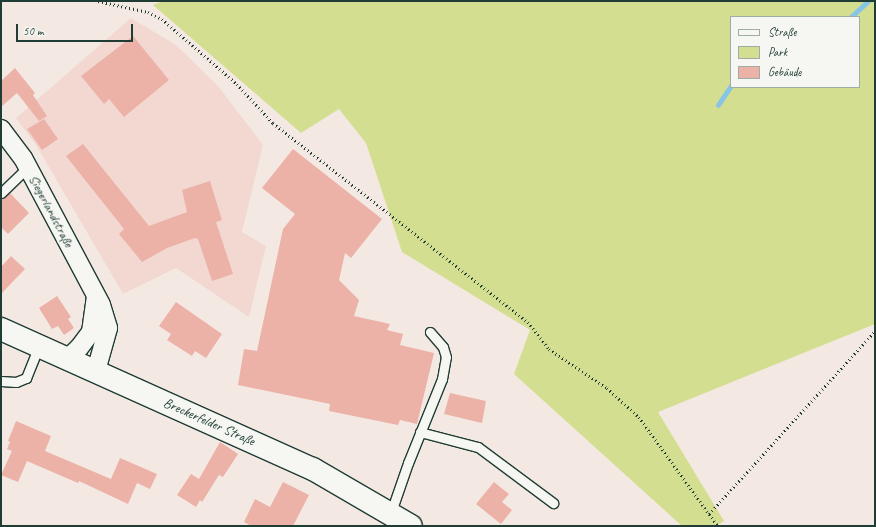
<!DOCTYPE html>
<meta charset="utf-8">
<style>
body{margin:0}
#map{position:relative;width:876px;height:527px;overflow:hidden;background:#f4e8e3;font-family:Caveat,sans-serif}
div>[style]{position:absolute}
.built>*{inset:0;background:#f2d8d1}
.green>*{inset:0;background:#d3de91}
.stream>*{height:4.5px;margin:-2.25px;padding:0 2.25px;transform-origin:2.25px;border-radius:2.25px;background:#86c5e6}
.building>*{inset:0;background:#ecb2a8}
.path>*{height:2.5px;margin-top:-1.25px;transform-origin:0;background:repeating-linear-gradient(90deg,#1f3d34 0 1px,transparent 0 4px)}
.roads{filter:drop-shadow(1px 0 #1f3d34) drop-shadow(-1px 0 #1f3d34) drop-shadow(0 1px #1f3d34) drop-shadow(0 -1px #1f3d34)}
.service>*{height:9px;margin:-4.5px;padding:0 4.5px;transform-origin:4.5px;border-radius:4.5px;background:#f6f6f2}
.minor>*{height:18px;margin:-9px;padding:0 9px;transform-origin:9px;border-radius:9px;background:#f6f6f2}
.secondary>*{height:22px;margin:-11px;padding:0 11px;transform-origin:11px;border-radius:11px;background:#f6f6f2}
span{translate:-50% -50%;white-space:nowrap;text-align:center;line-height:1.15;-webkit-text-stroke:4px #f6f6f2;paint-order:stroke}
.street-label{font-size:14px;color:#1f3d34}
.frame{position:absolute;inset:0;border:2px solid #1f3d34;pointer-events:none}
.legend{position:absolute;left:730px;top:16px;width:130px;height:72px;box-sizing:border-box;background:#f6f6f2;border:1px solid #a0aca6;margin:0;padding:5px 7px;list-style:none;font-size:12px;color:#1f3d34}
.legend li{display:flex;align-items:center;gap:8px;height:20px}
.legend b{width:20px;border:1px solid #a0aca6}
.scale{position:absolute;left:16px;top:24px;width:117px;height:18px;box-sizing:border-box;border:2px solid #1f3d34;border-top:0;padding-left:5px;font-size:12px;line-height:14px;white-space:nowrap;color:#1f3d34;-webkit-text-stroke:3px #f6f6f2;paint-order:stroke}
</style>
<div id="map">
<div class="built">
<i style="clip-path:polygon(131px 18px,176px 45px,218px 86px,263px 145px,242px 232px,266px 246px,249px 317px,176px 268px,123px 294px,36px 145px,16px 118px)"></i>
</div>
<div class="green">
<i style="clip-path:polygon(evenodd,163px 1px,875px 1px,875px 324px,658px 412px,724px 521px,716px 526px,682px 526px,514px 374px,530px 330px,402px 252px,366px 143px,339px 109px,301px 133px,153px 5px,163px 1px,731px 17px,859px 17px,859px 87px,731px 87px,731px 17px)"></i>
</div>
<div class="stream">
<i style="left:851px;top:17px;width:23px;rotate:-43deg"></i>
<i style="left:718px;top:105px;width:23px;rotate:-56deg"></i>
</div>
<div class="building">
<i style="clip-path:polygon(133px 36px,169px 80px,124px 117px,109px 99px,104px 104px,81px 76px)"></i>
<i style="clip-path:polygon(15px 68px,35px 93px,33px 95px,47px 116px,39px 121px,17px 93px,1px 107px,1px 81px)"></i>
<i style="clip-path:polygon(44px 119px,58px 139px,42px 150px,27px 129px)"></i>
<i style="clip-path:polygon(83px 144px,149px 226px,187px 212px,182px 190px,210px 181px,222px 220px,216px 222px,233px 274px,212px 281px,198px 239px,195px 238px,167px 248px,142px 262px,119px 234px,124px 229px,66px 156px)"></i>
<i style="clip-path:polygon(293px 149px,382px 219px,351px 258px,345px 253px,339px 280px,359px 300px,354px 316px,390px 324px,387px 330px,403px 334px,400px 345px,434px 353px,417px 424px,400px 420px,398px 425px,329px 411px,330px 404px,238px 385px,244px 349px,257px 351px,283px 229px,295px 214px,262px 188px)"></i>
<i style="clip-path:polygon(10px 193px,29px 213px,8px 234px,1px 227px,1px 199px)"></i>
<i style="clip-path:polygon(11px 256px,25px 269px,1px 294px,1px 267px)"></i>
<i style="clip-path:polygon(57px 296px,71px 317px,68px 319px,74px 328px,64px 335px,58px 326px,52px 329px,39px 308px)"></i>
<i style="clip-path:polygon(176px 302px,222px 334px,206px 358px,195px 351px,192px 356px,167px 340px,171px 334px,159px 326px)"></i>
<i style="clip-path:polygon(450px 393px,486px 401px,482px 423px,444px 414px)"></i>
<i style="clip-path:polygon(16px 421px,51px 436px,45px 451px,111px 479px,120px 458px,157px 474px,150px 489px,137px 483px,128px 504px,79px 481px,78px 483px,27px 461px,18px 482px,1px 475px,12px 451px,7px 449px,10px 442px,8px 441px)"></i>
<i style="clip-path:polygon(220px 442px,238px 454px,223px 477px,219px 475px,202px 502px,200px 500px,196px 507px,177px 495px,191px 474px,199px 479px)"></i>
<i style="clip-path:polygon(283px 482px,309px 495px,293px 526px,251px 526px,244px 522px,255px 499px,270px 507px)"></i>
<i style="clip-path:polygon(494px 482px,509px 494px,502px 502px,512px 510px,501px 524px,476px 504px)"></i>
</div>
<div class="path">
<i style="left:98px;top:1px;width:51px;rotate:12.4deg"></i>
<i style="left:148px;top:12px;width:16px;rotate:27deg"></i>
<i style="left:162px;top:19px;width:99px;rotate:40.9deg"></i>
<i style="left:237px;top:84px;width:53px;rotate:47.3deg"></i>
<i style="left:273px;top:123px;width:323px;rotate:38deg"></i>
<i style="left:528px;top:322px;width:34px;rotate:52deg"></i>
<i style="left:549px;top:349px;width:70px;rotate:33.9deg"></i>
<i style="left:607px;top:388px;width:43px;rotate:42.2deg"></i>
<i style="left:639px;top:417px;width:135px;rotate:54.1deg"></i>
<i style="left:709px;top:514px;width:247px;rotate:-47.8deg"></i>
</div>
<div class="roads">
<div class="service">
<i style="left:1px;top:193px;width:37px;rotate:-44deg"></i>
<i style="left:1px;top:381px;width:15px;rotate:4deg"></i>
<i style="left:16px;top:382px;width:11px;rotate:-22deg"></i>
<i style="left:26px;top:378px;width:35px;rotate:-68deg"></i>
<i style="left:420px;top:432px;width:60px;rotate:14.5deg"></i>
<i style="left:478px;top:447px;width:94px;rotate:36.7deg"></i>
<i style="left:391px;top:512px;width:52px;rotate:-70.9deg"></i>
<i style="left:408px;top:463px;width:91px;rotate:-68deg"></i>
<i style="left:442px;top:379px;width:22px;rotate:-80deg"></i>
<i style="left:446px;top:357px;width:10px;rotate:-107deg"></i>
<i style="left:443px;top:347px;width:20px;rotate:-131deg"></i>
</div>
<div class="minor">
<i style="left:1px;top:129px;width:36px;rotate:53deg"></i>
<i style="left:23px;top:158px;width:166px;rotate:62deg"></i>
<i style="left:101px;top:305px;width:24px;rotate:73deg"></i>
<i style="left:108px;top:328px;width:45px;rotate:105.6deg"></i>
<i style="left:67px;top:359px;width:16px;rotate:-43deg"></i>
<i style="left:79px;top:348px;width:20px;rotate:-53deg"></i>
<i style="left:91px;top:332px;width:35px;rotate:-82deg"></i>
</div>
<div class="secondary">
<i style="left:1px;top:329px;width:342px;rotate:24.2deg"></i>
<i style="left:313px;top:469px;width:113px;rotate:30.2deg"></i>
</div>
</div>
<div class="street-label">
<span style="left:51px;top:211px;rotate:62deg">Siegerlandstraße</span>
<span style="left:209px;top:422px;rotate:24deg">Breckerfelder Straße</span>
</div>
<div class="frame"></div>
<ul class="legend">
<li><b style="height:5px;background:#f6f6f2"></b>Straße</li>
<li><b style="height:11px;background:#d3de91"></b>Park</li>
<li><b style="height:11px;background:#ecb2a8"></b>Gebäude</li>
</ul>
<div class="scale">50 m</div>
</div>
